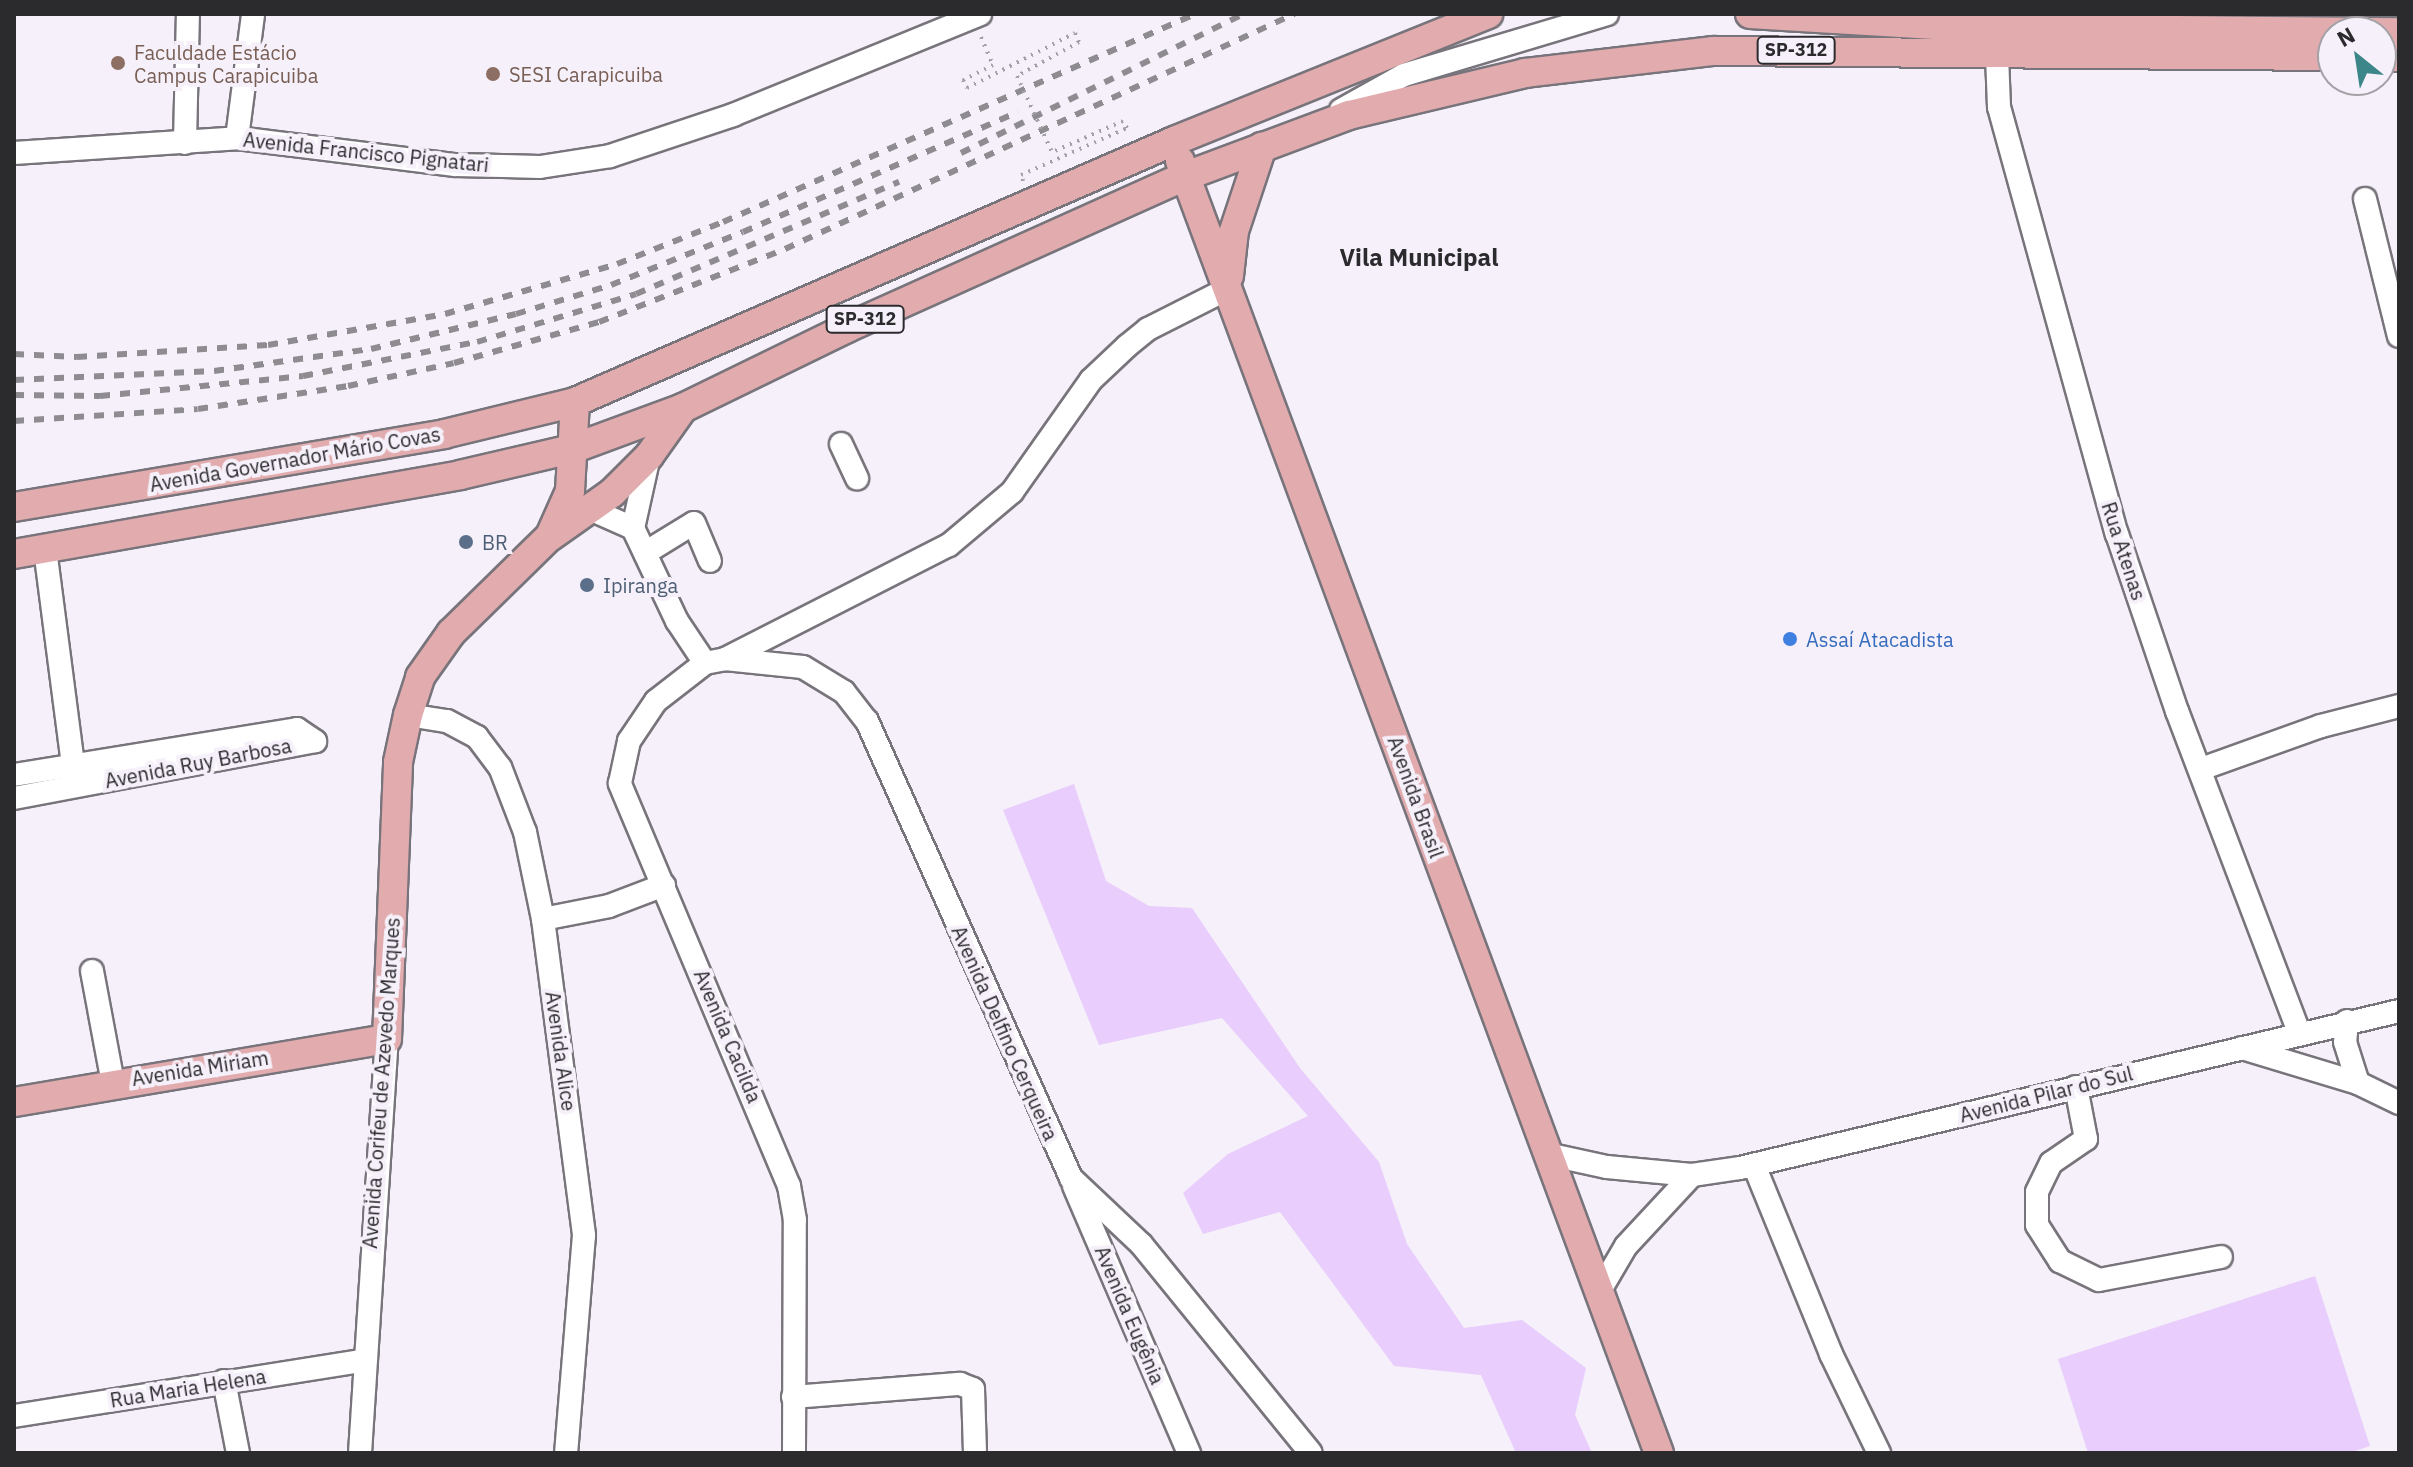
<!DOCTYPE html>
<meta charset="utf-8">
<style>
body{margin:0}
#map{position:relative;width:2413px;height:1467px;overflow:hidden;background:#f5f0f9;font-family:"IBM Plex Sans",sans-serif}
div>[style]{position:absolute}
.green>*{inset:0;background:#e9cdfc}
.path>*{height:4px;margin-top:-2px;transform-origin:0;background:repeating-linear-gradient(90deg,#a4a0a7 0 2px,transparent 0 8px)}
.roads{filter:drop-shadow(2px 0 #78747b) drop-shadow(-2px 0 #78747b) drop-shadow(0 2px #78747b) drop-shadow(0 -2px #78747b)}
.minor>*{height:22px;margin:-11px;padding:0 11px;transform-origin:11px;border-radius:11px;background:#fff}
.major>*{height:28px;margin:-14px;padding:0 14px;transform-origin:14px;border-radius:14px;background:#e2acaf}
.rail>*{height:6px;margin-top:-3px;transform-origin:0;background:repeating-linear-gradient(90deg,#8e8b91 0 10px,transparent 0 20px)}
.path-bridge>*{height:4px;margin-top:-2px;transform-origin:0;background:repeating-linear-gradient(90deg,#a4a0a7 0 2px,transparent 0 8px)}
.dots>*{width:22px;height:22px;translate:-50% -50%;box-sizing:border-box;border:4px solid #f5f0f9;border-radius:50%}
span{translate:-50% -50%;white-space:nowrap;text-align:center;line-height:1.15;-webkit-text-stroke:8px #f5f0f9;paint-order:stroke}
.shield-label span{padding:2px 6px;background:#f5f0f9;border:2px solid;border-radius:6px;-webkit-text-stroke-width:0}
.shield-label{font-size:18px;color:#2b2a2d;font-weight:700}
.education-label{font-size:20px;color:#785e54}
.left{translate:0 -50%;text-align:left}
.street-label{font-size:20px;color:#2b2a2d}
.service-label{font-size:20px;color:#4e5e75}
.shop-label{font-size:20px;color:#366cbe}
.quarter-label{font-size:24px;color:#2b2a2d;font-weight:700}
.frame{position:absolute;inset:0;border:16px solid #2b2a2d;pointer-events:none}
.north{position:absolute;left:2317px;top:16px;width:80px;height:80px;box-sizing:border-box;background:#f5f0f9;border:2px solid #a4a1a7;border-radius:50%;rotate:330deg;font-size:22px;font-weight:700;line-height:32px;text-align:center;color:#2b2a2d}
.north::after{content:'';display:block;margin:auto;width:28px;height:36px;background:#3c8588;clip-path:polygon(50% 0,100% 100%,50% 72%,0 100%)}
</style>
<div id="map">
<div class="green">
<i style="clip-path:polygon(1074px 784px,1106px 881px,1149px 906px,1192px 908px,1300px 1068px,1379px 1162px,1407px 1244px,1464px 1328px,1522px 1320px,1586px 1368px,1575px 1415px,1592px 1453px,1516px 1453px,1481px 1375px,1394px 1366px,1280px 1212px,1203px 1234px,1183px 1193px,1228px 1154px,1308px 1116px,1222px 1018px,1099px 1045px,1003px 810px)"></i>
<i style="clip-path:polygon(2315px 1276px,2370px 1446px,2349px 1453px,2088px 1453px,2058px 1359px)"></i>
</div>
<div class="path">
<i style="left:981px;top:37px;width:30px;rotate:67deg"></i>
<i style="left:993px;top:65px;width:34px;rotate:153deg"></i>
<i style="left:963px;top:80px;width:9px;rotate:63deg"></i>
<i style="left:967px;top:88px;width:121px;rotate:-27deg"></i>
<i style="left:1075px;top:33px;width:10px;rotate:66deg"></i>
<i style="left:1079px;top:42px;width:71px;rotate:151.3deg"></i>
<i style="left:1023px;top:181px;width:6px;rotate:-108deg"></i>
<i style="left:1021px;top:175px;width:116px;rotate:-23.9deg"></i>
<i style="left:1127px;top:128px;width:8px;rotate:-120deg"></i>
<i style="left:1123px;top:121px;width:77px;rotate:156.4deg"></i>
</div>
<div class="roads">
<div class="minor">
<i style="left:1997px;top:55px;width:52px;rotate:87.8deg"></i>
<i style="left:1999px;top:107px;width:443px;rotate:74.6deg"></i>
<i style="left:2117px;top:534px;width:187px;rotate:71.3deg"></i>
<i style="left:2177px;top:711px;width:344px;rotate:69.2deg"></i>
<i style="left:1341px;top:110px;width:72px;rotate:-29.1deg"></i>
<i style="left:1404px;top:75px;width:212px;rotate:-16.7deg"></i>
<i style="left:237px;top:138px;width:125px;rotate:-82.6deg"></i>
<i style="left:185px;top:143px;width:129px;rotate:-88.7deg"></i>
<i style="left:14px;top:153px;width:224px;rotate:-3.8deg"></i>
<i style="left:237px;top:138px;width:220px;rotate:7.1deg"></i>
<i style="left:455px;top:165px;width:85px;rotate:1.3deg"></i>
<i style="left:540px;top:167px;width:71px;rotate:-8.9deg"></i>
<i style="left:610px;top:156px;width:130px;rotate:-18.4deg"></i>
<i style="left:733px;top:115px;width:267px;rotate:-22.2deg"></i>
<i style="left:2365px;top:199px;width:141px;rotate:76.1deg"></i>
<i style="left:841px;top:444px;width:38px;rotate:65deg"></i>
<i style="left:649px;top:456px;width:74px;rotate:102.5deg"></i>
<i style="left:633px;top:528px;width:103px;rotate:64.7deg"></i>
<i style="left:677px;top:621px;width:50px;rotate:56.3deg"></i>
<i style="left:592px;top:510px;width:45px;rotate:23.7deg"></i>
<i style="left:45px;top:549px;width:219px;rotate:82.6deg"></i>
<i style="left:645px;top:553px;width:57px;rotate:-31.5deg"></i>
<i style="left:694px;top:523px;width:41px;rotate:67.2deg"></i>
<i style="left:725px;top:659px;width:251px;rotate:-27deg"></i>
<i style="left:949px;top:545px;width:82px;rotate:-40.1deg"></i>
<i style="left:1012px;top:492px;width:137px;rotate:-54.8deg"></i>
<i style="left:1091px;top:380px;width:50px;rotate:-43.4deg"></i>
<i style="left:1127px;top:346px;width:27px;rotate:-39deg"></i>
<i style="left:1148px;top:329px;width:91px;rotate:-26.8deg"></i>
<i style="left:408px;top:715px;width:39px;rotate:9deg"></i>
<i style="left:447px;top:721px;width:34px;rotate:28deg"></i>
<i style="left:477px;top:737px;width:38px;rotate:53deg"></i>
<i style="left:500px;top:767px;width:70px;rotate:69deg"></i>
<i style="left:525px;top:832px;width:89px;rotate:78.3deg"></i>
<i style="left:543px;top:919px;width:319px;rotate:82.6deg"></i>
<i style="left:584px;top:1235px;width:219px;rotate:94.7deg"></i>
<i style="left:2201px;top:769px;width:127px;rotate:-19.7deg"></i>
<i style="left:2321px;top:726px;width:81px;rotate:-14.4deg"></i>
<i style="left:14px;top:775px;width:287px;rotate:-9.2deg"></i>
<i style="left:297px;top:729px;width:22px;rotate:34deg"></i>
<i style="left:14px;top:798px;width:306px;rotate:-10.7deg"></i>
<i style="left:543px;top:919px;width:67px;rotate:-11.1deg"></i>
<i style="left:609px;top:906px;width:59px;rotate:-20.9deg"></i>
<i style="left:92px;top:971px;width:114px;rotate:79.4deg"></i>
<i style="left:2347px;top:1021px;width:21px;rotate:95deg"></i>
<i style="left:2345px;top:1042px;width:43px;rotate:72.4deg"></i>
<i style="left:2242px;top:1048px;width:121px;rotate:16.8deg"></i>
<i style="left:2358px;top:1083px;width:46px;rotate:26deg"></i>
<i style="left:2076px;top:1087px;width:53px;rotate:79.1deg"></i>
<i style="left:2086px;top:1139px;width:42px;rotate:145.6deg"></i>
<i style="left:2051px;top:1163px;width:32px;rotate:116deg"></i>
<i style="left:2037px;top:1192px;width:33px;rotate:90deg"></i>
<i style="left:2037px;top:1225px;width:43px;rotate:57.4deg"></i>
<i style="left:2060px;top:1261px;width:43px;rotate:26deg"></i>
<i style="left:2099px;top:1280px;width:124px;rotate:-10.7deg"></i>
<i style="left:1547px;top:1154px;width:61px;rotate:12.2deg"></i>
<i style="left:1607px;top:1167px;width:85px;rotate:5.4deg"></i>
<i style="left:1692px;top:1175px;width:49px;rotate:-8.3deg"></i>
<i style="left:1740px;top:1168px;width:677px;rotate:-13.4deg"></i>
<i style="left:1754px;top:1165px;width:204px;rotate:67.8deg"></i>
<i style="left:1831px;top:1354px;width:110px;rotate:64.1deg"></i>
<i style="left:1074px;top:1186px;width:291px;rotate:66.7deg"></i>
<i style="left:1599px;top:1292px;width:53px;rotate:-59.6deg"></i>
<i style="left:1626px;top:1246px;width:97px;rotate:-47.1deg"></i>
<i style="left:224px;top:1381px;width:73px;rotate:79deg"></i>
<i style="left:793px;top:1397px;width:168px;rotate:-4.5deg"></i>
<i style="left:960px;top:1384px;width:14px;rotate:21deg"></i>
<i style="left:973px;top:1389px;width:64px;rotate:88.2deg"></i>
<i style="left:14px;top:1416px;width:352px;rotate:-9deg"></i>
<i style="left:360px;top:1453px;width:415px;rotate:-86.3deg"></i>
<i style="left:794px;top:1453px;width:233px;rotate:-89.8deg"></i>
<i style="left:795px;top:1220px;width:35px;rotate:-100deg"></i>
<i style="left:789px;top:1186px;width:437px;rotate:-112.8deg"></i>
<i style="left:620px;top:783px;width:43px;rotate:-77.9deg"></i>
<i style="left:629px;top:741px;width:48px;rotate:-56deg"></i>
<i style="left:656px;top:701px;width:62px;rotate:-37.8deg"></i>
<i style="left:705px;top:663px;width:20px;rotate:-11deg"></i>
<i style="left:725px;top:659px;width:78px;rotate:5.9deg"></i>
<i style="left:803px;top:667px;width:48px;rotate:31.4deg"></i>
<i style="left:844px;top:692px;width:37px;rotate:52deg"></i>
<i style="left:867px;top:721px;width:500px;rotate:65.94deg"></i>
<i style="left:1071px;top:1178px;width:96px;rotate:43.3deg"></i>
<i style="left:1141px;top:1244px;width:269px;rotate:50.9deg"></i>
</div>
<div class="major">
<i style="left:1750px;top:14px;width:239px;rotate:3.4deg"></i>
<i style="left:1989px;top:28px;width:410px;rotate:0.6deg"></i>
<i style="left:2381px;top:57px;width:18px"></i>
<i style="left:1180px;top:161px;width:1378px;rotate:69.66deg"></i>
<i style="left:1229px;top:276px;width:45px;rotate:-83.7deg"></i>
<i style="left:1234px;top:231px;width:89px;rotate:-71.6deg"></i>
<i style="left:14px;top:507px;width:436px;rotate:-9.6deg"></i>
<i style="left:444px;top:434px;width:135px;rotate:-13.7deg"></i>
<i style="left:575px;top:402px;width:653px;rotate:-23.54deg"></i>
<i style="left:1174px;top:141px;width:339px;rotate:-22deg"></i>
<i style="left:551px;top:536px;width:75px;rotate:-35.2deg"></i>
<i style="left:612px;top:493px;width:52px;rotate:-45deg"></i>
<i style="left:649px;top:456px;width:59px;rotate:-54.7deg"></i>
<i style="left:14px;top:554px;width:453px;rotate:-10deg"></i>
<i style="left:460px;top:475px;width:115px;rotate:-13.1deg"></i>
<i style="left:572px;top:449px;width:118px;rotate:-20.3deg"></i>
<i style="left:683px;top:408px;width:182px;rotate:-26deg"></i>
<i style="left:847px;top:328px;width:372px;rotate:-24.2deg"></i>
<i style="left:1186px;top:176px;width:174px;rotate:-20.5deg"></i>
<i style="left:1349px;top:115px;width:181px;rotate:-13.4deg"></i>
<i style="left:1525px;top:73px;width:189px;rotate:-6.7deg"></i>
<i style="left:1713px;top:51px;width:620px;rotate:0.46deg"></i>
<i style="left:14px;top:1102px;width:378px;rotate:-9.6deg"></i>
<i style="left:387px;top:1039px;width:277px;rotate:-87.7deg"></i>
<i style="left:398px;top:762px;width:48px;rotate:-78deg"></i>
<i style="left:408px;top:715px;width:40px;rotate:-72deg"></i>
<i style="left:420px;top:677px;width:54px;rotate:-54.8deg"></i>
<i style="left:451px;top:633px;width:139px;rotate:-44.4deg"></i>
<i style="left:550px;top:536px;width:49px;rotate:-66deg"></i>
<i style="left:570px;top:491px;width:89px;rotate:-86.8deg"></i>
</div>
</div>
<div class="rail">
<i style="left:961px;top:153px;width:314px;rotate:-26.2deg"></i>
<i style="left:14px;top:354px;width:63px;rotate:2.7deg"></i>
<i style="left:77px;top:357px;width:191px;rotate:-3.6deg"></i>
<i style="left:268px;top:345px;width:180px;rotate:-9.9deg"></i>
<i style="left:445px;top:314px;width:179px;rotate:-16.2deg"></i>
<i style="left:617px;top:264px;width:114px;rotate:-21.6deg"></i>
<i style="left:723px;top:222px;width:516px;rotate:-23.78deg"></i>
<i style="left:14px;top:380px;width:200px;rotate:-2.6deg"></i>
<i style="left:214px;top:371px;width:159px;rotate:-8deg"></i>
<i style="left:371px;top:349px;width:149px;rotate:-13.6deg"></i>
<i style="left:516px;top:314px;width:99px;rotate:-17deg"></i>
<i style="left:611px;top:285px;width:142px;rotate:-21.9deg"></i>
<i style="left:743px;top:232px;width:300px;rotate:-23.6deg"></i>
<i style="left:14px;top:395px;width:86px;rotate:0.7deg"></i>
<i style="left:100px;top:396px;width:204px;rotate:-5.6deg"></i>
<i style="left:303px;top:376px;width:177px;rotate:-11.1deg"></i>
<i style="left:477px;top:342px;width:166px;rotate:-16.8deg"></i>
<i style="left:636px;top:294px;width:286px;rotate:-23.1deg"></i>
<i style="left:14px;top:421px;width:184px;rotate:-3.7deg"></i>
<i style="left:198px;top:409px;width:152px;rotate:-8.7deg"></i>
<i style="left:348px;top:386px;width:108px;rotate:-12.2deg"></i>
<i style="left:454px;top:363px;width:151px;rotate:-15.8deg"></i>
<i style="left:599px;top:322px;width:200px;rotate:-21.4deg"></i>
<i style="left:785px;top:249px;width:561px;rotate:-24.78deg"></i>
</div>
<div class="path-bridge">
<i style="left:1017px;top:76px;width:84px;rotate:65.3deg"></i>
</div>
<div class="dots">
<i style="left:118px;top:63px;background:#8d6e63"></i>
<i style="left:493px;top:74px;background:#8d6e63"></i>
<i style="left:466px;top:542px;background:#5c6f8a"></i>
<i style="left:587px;top:585px;background:#5c6f8a"></i>
<i style="left:1790px;top:639px;background:#3f7fe0"></i>
</div>
<div class="shield-label">
<span style="left:1796px;top:50px">SP-312</span>
<span style="left:865px;top:319px">SP-312</span>
</div>
<div class="education-label">
<span class="left" style="left:134px;top:64px">Faculdade Estácio<br>Campus Carapicuiba</span>
<span class="left" style="left:509px;top:74px">SESI Carapicuiba</span>
</div>
<div class="street-label">
<span style="left:366px;top:152px;rotate:6deg">Avenida Francisco Pignatari</span>
<span style="left:295px;top:459px;rotate:-10deg">Avenida Governador Mário Covas</span>
<span style="left:2124px;top:551px;rotate:72deg">Rua Atenas</span>
<span style="left:198px;top:763px;rotate:-11deg">Avenida Ruy Barbosa</span>
<span style="left:1416px;top:797px;rotate:70deg">Avenida Brasil</span>
<span style="left:1005px;top:1033px;rotate:66deg">Avenida Delfino Cerqueira</span>
<span style="left:728px;top:1036px;rotate:67deg">Avenida Cacilda</span>
<span style="left:561px;top:1051px;rotate:82deg">Avenida Alice</span>
<span style="left:200px;top:1068px;rotate:-9deg">Avenida Miriam</span>
<span style="left:381px;top:1083px;rotate:-86deg">Avenida Corifeu de Azevedo Marques</span>
<span style="left:2046px;top:1094px;rotate:-14deg">Avenida Pilar do Sul</span>
<span style="left:1130px;top:1315px;rotate:67deg">Avenida Eugênia</span>
<span style="left:188px;top:1388px;rotate:-9deg">Rua Maria Helena</span>
</div>
<div class="service-label">
<span class="left" style="left:482px;top:542px">BR</span>
<span class="left" style="left:603px;top:585px">Ipiranga</span>
</div>
<div class="shop-label">
<span class="left" style="left:1806px;top:639px">Assaí Atacadista</span>
</div>
<div class="quarter-label">
<span style="left:1419px;top:258px">Vila Municipal</span>
</div>
<div class="frame"></div>
<div class="north">N</div>
</div>
